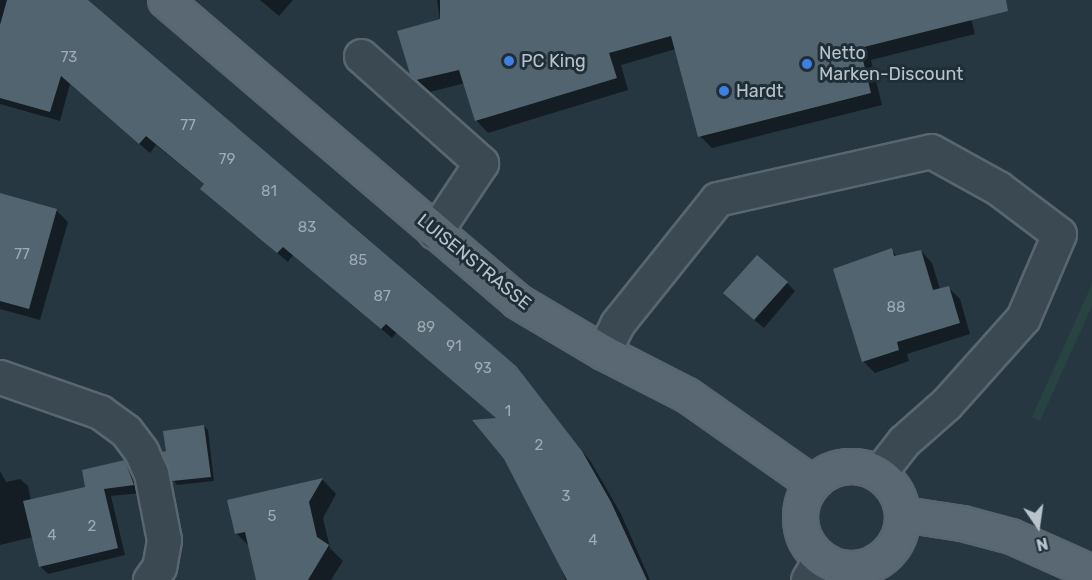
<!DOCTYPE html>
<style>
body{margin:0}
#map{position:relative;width:1092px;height:580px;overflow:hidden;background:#263742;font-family:Rubik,sans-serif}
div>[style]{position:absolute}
.green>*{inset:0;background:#284341}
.shadow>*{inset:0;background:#0007}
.building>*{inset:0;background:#52646f}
.roads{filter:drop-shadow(2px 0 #59666f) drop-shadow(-2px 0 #59666f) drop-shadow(0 2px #59666f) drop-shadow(0 -2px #59666f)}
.minor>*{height:33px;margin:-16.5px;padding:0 16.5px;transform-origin:16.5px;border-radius:16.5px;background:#3b4952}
.major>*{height:33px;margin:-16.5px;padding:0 16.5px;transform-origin:16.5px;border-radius:16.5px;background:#596872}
.major>.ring{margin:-16.5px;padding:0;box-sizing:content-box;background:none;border:33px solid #596872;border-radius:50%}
.dots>*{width:16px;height:16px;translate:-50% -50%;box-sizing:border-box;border:3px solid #1f2e37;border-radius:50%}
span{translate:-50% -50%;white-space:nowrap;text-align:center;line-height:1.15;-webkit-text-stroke:6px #1f2e37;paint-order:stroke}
.number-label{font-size:15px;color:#9eabb5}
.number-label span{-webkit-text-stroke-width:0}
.poi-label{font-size:18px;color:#b8c3cc}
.left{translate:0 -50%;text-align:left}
.street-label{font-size:18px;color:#b8c3cc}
.north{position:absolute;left:1008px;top:496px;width:60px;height:60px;-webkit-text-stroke:4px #1f2e37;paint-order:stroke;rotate:167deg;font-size:16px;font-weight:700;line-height:24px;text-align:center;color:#b8c3cc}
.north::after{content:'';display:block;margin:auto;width:21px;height:27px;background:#b8c3cc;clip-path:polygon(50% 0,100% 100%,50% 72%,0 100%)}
</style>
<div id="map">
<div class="green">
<i style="clip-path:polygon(1092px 284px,1092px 306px,1040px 421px,1032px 417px)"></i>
</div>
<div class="shadow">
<i style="clip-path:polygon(0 0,86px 0,521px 374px,591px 462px,621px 514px,650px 580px,566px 580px,498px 419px,397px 332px,392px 338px,293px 255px,288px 262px,211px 198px,202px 189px,205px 185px,156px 145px,150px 153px,70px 84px,60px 121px,0 104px)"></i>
<i style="clip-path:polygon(260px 0,293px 0,279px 16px)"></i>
<i style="clip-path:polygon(437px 0,966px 0,975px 34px,871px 60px,882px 105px,712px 148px,700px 136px,676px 49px,621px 65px,628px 90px,488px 133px,476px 120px,465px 83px,430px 92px,411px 74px,440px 21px)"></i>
<i style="clip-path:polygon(0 195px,56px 210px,68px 222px,40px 320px,0 309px)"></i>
<i style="clip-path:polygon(891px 250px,898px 257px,921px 251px,932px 263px,940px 289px,948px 287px,960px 299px,970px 334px,907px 354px,909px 361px,875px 373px,863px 361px)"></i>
<i style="clip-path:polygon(787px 283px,795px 291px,764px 328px,733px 302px)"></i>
<i style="clip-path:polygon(204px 426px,208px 430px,214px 481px,177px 485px,173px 480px)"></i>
<i style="clip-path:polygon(124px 462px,132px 470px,141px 493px,111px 496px,125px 555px,48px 574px,40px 566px,33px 537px,0 545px,0 471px,6px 482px,20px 479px,28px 486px,31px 501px,87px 488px)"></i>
<i style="clip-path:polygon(322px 479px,336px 494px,323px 518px,330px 548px,343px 561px,331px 580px,258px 580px,250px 547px,236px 533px)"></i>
</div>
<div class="building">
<i style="clip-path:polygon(7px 0,88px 0,516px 366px,582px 451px,611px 502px,647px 580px,567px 580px,504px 459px,472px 420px,496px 418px,386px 324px,381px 329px,283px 247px,277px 253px,200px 189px,204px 184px,146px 136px,139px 144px,61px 76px,50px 112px,0 98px,0 25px)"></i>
<i style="clip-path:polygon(440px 0,1006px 0,1008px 11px,860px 48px,871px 93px,698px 137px,671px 36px,609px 53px,617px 78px,475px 121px,459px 70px,416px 80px,410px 74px,397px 31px,440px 19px)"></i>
<i style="clip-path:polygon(0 193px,57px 209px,29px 309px,0 301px)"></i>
<i style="clip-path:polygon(892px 248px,894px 256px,921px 250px,933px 290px,949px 286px,960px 323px,897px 342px,899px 350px,862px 362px,833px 269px)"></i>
<i style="clip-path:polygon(757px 255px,788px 282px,754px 320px,723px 293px)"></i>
<i style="clip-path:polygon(204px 425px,211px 477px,172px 481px,162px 452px,166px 451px,163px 431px)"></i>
<i style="clip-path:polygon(125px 460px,134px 485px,104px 489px,118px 548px,39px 567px,23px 501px,85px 487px,82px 470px)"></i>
<i style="clip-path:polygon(323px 478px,309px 502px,317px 537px,329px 545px,308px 580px,256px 580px,245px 532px,235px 534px,227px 500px)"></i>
</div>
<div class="roads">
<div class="minor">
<i style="left:361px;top:56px;width:161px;rotate:41.7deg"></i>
<i style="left:481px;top:163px;width:83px;rotate:123.7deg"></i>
<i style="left:603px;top:352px;width:31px;rotate:-63deg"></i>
<i style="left:617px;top:324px;width:160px;rotate:-51.3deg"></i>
<i style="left:717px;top:199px;width:219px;rotate:-12.6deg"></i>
<i style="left:931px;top:151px;width:77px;rotate:28.9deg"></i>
<i style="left:998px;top:188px;width:76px;rotate:37deg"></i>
<i style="left:1059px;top:234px;width:91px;rotate:113.2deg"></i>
<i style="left:1023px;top:318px;width:115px;rotate:131.8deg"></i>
<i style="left:946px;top:404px;width:56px;rotate:138.6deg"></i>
<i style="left:904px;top:441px;width:41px;rotate:128deg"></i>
<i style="left:0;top:377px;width:106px;rotate:19.3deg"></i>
<i style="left:100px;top:412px;width:32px;rotate:36deg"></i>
<i style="left:126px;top:431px;width:25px;rotate:53deg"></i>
<i style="left:141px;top:451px;width:24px;rotate:66deg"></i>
<i style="left:151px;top:473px;width:68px;rotate:79deg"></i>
<i style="left:164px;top:540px;width:27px;rotate:100deg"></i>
<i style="left:159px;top:567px;width:16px;rotate:125deg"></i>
<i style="left:808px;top:580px;width:24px;rotate:-60deg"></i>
</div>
<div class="major">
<i style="left:165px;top:0;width:463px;rotate:40.5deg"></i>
<i style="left:517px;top:301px;width:100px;rotate:30.7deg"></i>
<i style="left:603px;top:352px;width:94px;rotate:27.1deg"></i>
<i style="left:687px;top:395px;width:153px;rotate:35.1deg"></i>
<i class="ring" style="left:800px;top:466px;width:69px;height:69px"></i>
<i style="left:903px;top:514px;width:60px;rotate:8.7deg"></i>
<i style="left:962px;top:523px;width:51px;rotate:14.9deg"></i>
<i style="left:1011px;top:536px;width:89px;rotate:24deg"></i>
</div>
</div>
<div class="dots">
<i style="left:509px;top:61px;background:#3f7fe0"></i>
<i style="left:807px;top:64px;background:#3f7fe0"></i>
<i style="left:724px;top:91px;background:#3f7fe0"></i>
</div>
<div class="number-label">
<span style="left:69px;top:58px">73</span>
<span style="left:188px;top:126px">77</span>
<span style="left:227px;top:160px">79</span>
<span style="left:269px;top:192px">81</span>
<span style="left:307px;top:228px">83</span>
<span style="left:22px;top:255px">77</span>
<span style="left:358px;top:261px">85</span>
<span style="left:382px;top:297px">87</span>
<span style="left:896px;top:308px">88</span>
<span style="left:426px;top:328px">89</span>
<span style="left:454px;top:347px">91</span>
<span style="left:483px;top:369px">93</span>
<span style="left:508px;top:412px">1</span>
<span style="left:539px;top:446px">2</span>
<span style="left:566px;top:497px">3</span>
<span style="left:272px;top:517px">5</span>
<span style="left:92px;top:527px">2</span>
<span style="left:52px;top:536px">4</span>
<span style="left:593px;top:541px">4</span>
</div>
<div class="poi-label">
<span class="left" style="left:819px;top:64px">Netto<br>Marken-Discount</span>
<span class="left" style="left:521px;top:61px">PC King</span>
<span class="left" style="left:736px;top:91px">Hardt</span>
</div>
<div class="street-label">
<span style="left:474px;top:262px;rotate:39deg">LUISENSTRASSE</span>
</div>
<div class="north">N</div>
</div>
